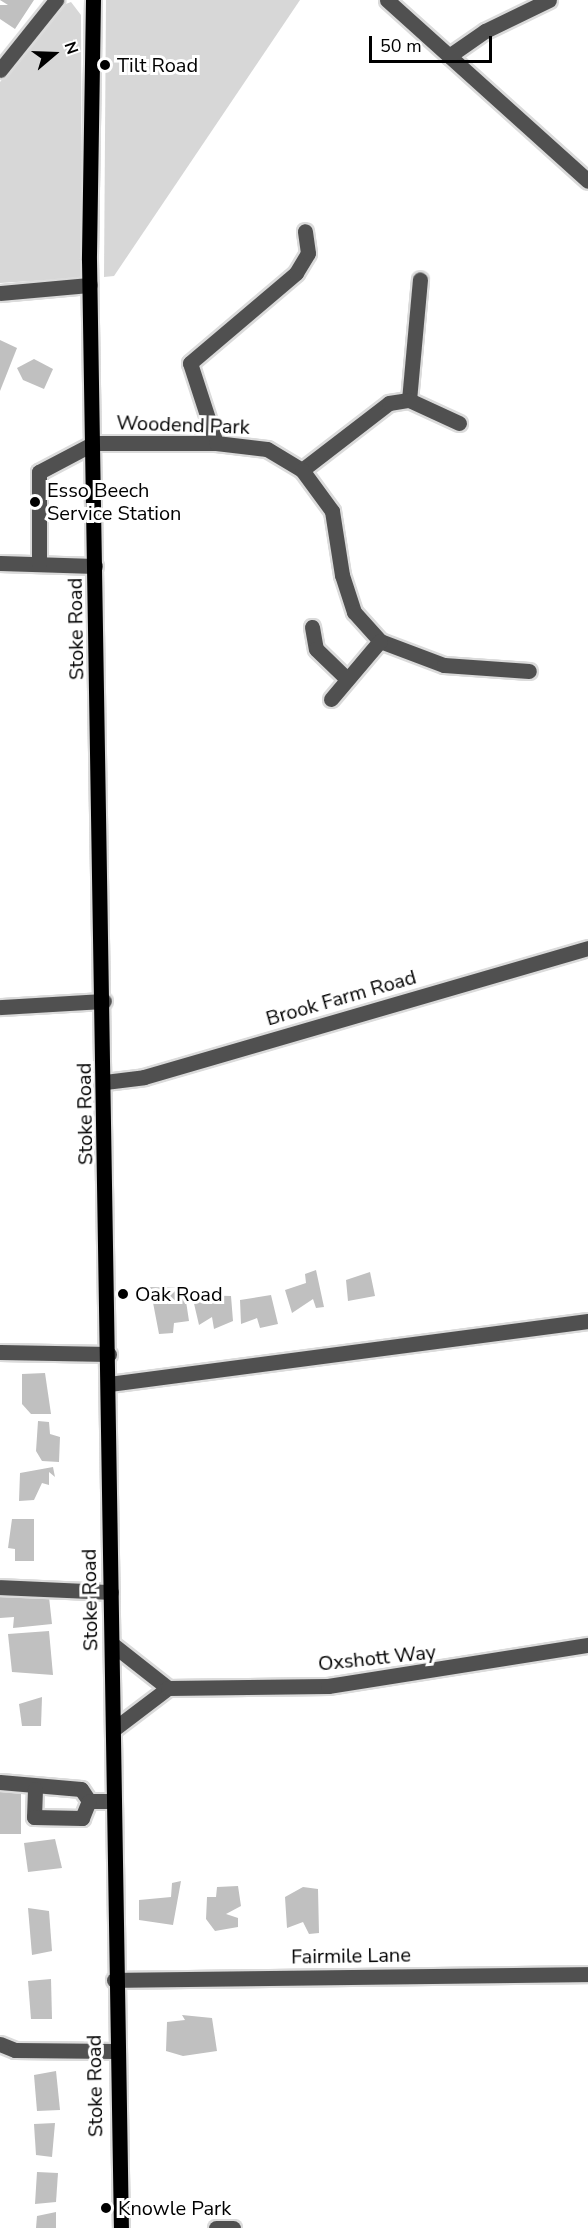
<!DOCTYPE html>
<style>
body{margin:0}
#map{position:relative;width:588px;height:2228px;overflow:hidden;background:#fff;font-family:"Nunito Sans",sans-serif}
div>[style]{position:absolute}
.green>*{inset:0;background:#d7d7d7}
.building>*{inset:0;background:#c0c0c0}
.roads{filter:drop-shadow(2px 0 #dbdbdb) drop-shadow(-2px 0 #dbdbdb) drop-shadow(0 2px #dbdbdb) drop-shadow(0 -2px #dbdbdb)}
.minor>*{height:15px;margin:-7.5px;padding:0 7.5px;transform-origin:7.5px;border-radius:7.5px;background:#505050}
.major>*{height:15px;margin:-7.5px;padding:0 7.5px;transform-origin:7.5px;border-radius:7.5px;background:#000}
.dots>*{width:16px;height:16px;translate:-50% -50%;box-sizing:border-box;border:3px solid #fff;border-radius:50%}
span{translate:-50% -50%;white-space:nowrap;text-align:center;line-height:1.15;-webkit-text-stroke:6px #fff;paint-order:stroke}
.poi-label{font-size:20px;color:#000}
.left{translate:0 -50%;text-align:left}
.street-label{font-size:20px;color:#000}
.north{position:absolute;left:24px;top:24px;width:60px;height:60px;-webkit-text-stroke:4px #fff;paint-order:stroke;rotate:71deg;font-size:16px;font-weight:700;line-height:24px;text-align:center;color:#000}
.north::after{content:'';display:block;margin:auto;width:21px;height:27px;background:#000;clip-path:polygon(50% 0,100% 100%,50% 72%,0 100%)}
.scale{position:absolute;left:369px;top:36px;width:123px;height:27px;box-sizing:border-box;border:3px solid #000;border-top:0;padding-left:8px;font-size:18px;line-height:21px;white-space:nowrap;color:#000;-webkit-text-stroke:4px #fff;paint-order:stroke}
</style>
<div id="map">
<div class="green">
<i style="clip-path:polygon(106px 0,300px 0,114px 276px,104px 277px)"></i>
<i style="clip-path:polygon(71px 2px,81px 15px,82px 278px,0 283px,0 82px,63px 5px)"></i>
</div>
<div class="building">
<i style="clip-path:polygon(0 0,34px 0,15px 29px,0 19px,0 5px,8px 5px)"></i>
<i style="clip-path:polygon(0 340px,17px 348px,0 391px)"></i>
<i style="clip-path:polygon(34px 359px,53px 369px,44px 389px,23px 380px,17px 368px)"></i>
<i style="clip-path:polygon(316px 1270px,324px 1307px,316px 1308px,313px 1299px,292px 1313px,285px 1290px,306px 1283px,305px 1274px)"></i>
<i style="clip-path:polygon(370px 1272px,375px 1296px,348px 1301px,346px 1280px)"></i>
<i style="clip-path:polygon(150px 1287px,184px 1288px,189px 1321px,174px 1323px,173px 1333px,159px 1334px)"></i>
<i style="clip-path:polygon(192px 1295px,231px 1296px,233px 1321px,214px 1329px,212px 1317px,199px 1325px)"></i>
<i style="clip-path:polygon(271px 1295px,278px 1324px,260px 1328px,257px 1318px,241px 1324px,240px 1300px)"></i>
<i style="clip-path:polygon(45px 1373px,51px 1414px,31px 1414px,22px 1404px,22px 1374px)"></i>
<i style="clip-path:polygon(38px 1421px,49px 1422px,50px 1434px,60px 1437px,59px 1462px,42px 1461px,36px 1451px)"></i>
<i style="clip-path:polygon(53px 1467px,55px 1477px,49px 1472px,49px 1485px,42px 1483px,34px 1500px,19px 1501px,20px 1473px)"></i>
<i style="clip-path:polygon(12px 1519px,34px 1519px,34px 1561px,15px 1561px,15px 1549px,8px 1548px)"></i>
<i style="clip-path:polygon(0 1595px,49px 1597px,52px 1624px,13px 1628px,14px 1617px,0 1618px)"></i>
<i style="clip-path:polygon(49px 1631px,53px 1675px,12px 1672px,8px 1634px)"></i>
<i style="clip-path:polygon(42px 1697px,41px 1726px,22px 1726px,19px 1704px)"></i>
<i style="clip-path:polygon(0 1789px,21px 1789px,21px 1834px,0 1834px)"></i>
<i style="clip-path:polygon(55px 1839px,62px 1868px,28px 1872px,24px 1843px)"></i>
<i style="clip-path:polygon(181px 1881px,173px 1925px,139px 1920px,139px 1900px,171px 1897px,172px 1883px)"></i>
<i style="clip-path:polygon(238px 1886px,241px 1906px,226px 1914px,238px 1918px,238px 1927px,215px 1931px,206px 1919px,207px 1897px,216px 1897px,217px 1887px)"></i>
<i style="clip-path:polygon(303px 1887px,318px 1889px,319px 1933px,309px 1934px,303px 1922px,287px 1928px,285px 1897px)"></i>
<i style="clip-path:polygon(28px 1908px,49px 1911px,52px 1951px,32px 1955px)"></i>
<i style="clip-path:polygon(51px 1979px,52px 2019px,31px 2019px,28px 1981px)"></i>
<i style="clip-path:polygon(182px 2015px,212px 2018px,217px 2051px,183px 2056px,166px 2051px,167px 2022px,185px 2020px)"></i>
<i style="clip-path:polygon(56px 2071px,60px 2110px,37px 2111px,34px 2075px)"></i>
<i style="clip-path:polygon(55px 2123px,52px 2157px,36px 2155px,34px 2124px)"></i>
<i style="clip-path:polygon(37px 2172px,58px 2173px,56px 2202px,35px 2204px)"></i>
<i style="clip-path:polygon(56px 2212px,56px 2228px,36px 2228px,37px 2216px)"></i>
</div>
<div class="roads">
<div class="minor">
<i style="left:387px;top:0;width:270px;rotate:42deg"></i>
<i style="left:449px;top:56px;width:44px;rotate:-34.8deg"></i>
<i style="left:485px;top:31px;width:71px;rotate:-25.8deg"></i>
<i style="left:0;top:70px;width:90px;rotate:-51.3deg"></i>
<i style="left:0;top:293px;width:90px;rotate:-5.1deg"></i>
<i style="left:409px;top:400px;width:121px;rotate:-84.8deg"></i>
<i style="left:216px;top:443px;width:84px;rotate:-108deg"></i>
<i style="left:190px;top:363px;width:139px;rotate:-40.3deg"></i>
<i style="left:296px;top:273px;width:23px;rotate:-59deg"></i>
<i style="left:308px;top:253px;width:22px;rotate:-98deg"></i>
<i style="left:302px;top:470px;width:110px;rotate:-37.6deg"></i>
<i style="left:389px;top:403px;width:20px;rotate:-9deg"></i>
<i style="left:409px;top:400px;width:55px;rotate:24.7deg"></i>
<i style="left:0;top:563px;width:95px;rotate:1.8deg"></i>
<i style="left:39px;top:564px;width:92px;rotate:-90deg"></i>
<i style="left:39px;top:472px;width:62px;rotate:-27.8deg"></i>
<i style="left:94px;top:443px;width:122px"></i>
<i style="left:216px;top:443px;width:51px;rotate:6.7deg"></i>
<i style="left:267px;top:449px;width:41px;rotate:31deg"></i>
<i style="left:302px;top:470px;width:51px;rotate:53.8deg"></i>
<i style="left:332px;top:511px;width:65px;rotate:81.1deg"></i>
<i style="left:342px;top:575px;width:39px;rotate:72deg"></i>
<i style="left:354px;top:612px;width:39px;rotate:48deg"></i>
<i style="left:380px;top:641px;width:68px;rotate:20.6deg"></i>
<i style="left:444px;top:665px;width:85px;rotate:4deg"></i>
<i style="left:312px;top:627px;width:22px;rotate:80deg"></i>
<i style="left:316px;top:649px;width:43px;rotate:44.1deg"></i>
<i style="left:331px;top:699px;width:76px;rotate:-49.8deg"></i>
<i style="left:0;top:1007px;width:104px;rotate:-3.3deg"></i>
<i style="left:105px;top:1082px;width:39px;rotate:-7deg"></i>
<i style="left:144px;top:1077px;width:462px;rotate:-16.2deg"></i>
<i style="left:0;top:1352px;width:109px;rotate:1.1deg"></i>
<i style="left:109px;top:1384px;width:483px;rotate:-7.5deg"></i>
<i style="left:0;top:1587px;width:111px;rotate:2.6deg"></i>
<i style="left:112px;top:1644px;width:71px;rotate:38.2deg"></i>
<i style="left:114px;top:1729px;width:68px;rotate:-37.2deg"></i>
<i style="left:168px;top:1688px;width:160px;rotate:-0.7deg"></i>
<i style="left:328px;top:1686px;width:263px;rotate:-9deg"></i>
<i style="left:0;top:1782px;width:81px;rotate:4.9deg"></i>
<i style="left:81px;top:1789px;width:14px;rotate:56deg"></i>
<i style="left:89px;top:1801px;width:25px"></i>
<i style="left:35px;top:1789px;width:28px;rotate:92deg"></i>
<i style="left:34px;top:1817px;width:48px;rotate:1.2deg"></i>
<i style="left:82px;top:1818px;width:18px;rotate:-68deg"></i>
<i style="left:114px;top:1980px;width:474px;rotate:-0.7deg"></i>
<i style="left:0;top:2044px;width:16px;rotate:22deg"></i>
<i style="left:15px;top:2050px;width:101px;rotate:0.6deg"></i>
<i style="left:216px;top:2228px;width:17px"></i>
</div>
<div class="major">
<i style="left:93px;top:0;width:260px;rotate:90.9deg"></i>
<i style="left:89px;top:260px;width:1968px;rotate:89.07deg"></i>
</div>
</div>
<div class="dots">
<i style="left:105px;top:65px;background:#000"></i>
<i style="left:35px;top:502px;background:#000"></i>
<i style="left:123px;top:1294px;background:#000"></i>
<i style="left:106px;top:2208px;background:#000"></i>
</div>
<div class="poi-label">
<span class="left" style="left:117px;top:65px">Tilt Road</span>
<span class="left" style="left:47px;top:502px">Esso Beech<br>Service Station</span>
<span class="left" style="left:135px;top:1294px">Oak Road</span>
<span class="left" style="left:118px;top:2208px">Knowle Park</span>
</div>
<div class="street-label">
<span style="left:183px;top:425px;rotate:2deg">Woodend Park</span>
<span style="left:76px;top:629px;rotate:-91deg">Stoke Road</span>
<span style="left:341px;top:998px;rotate:-16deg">Brook Farm Road</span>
<span style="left:85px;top:1114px;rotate:-91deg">Stoke Road</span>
<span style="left:90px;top:1600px;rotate:-91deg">Stoke Road</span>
<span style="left:377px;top:1658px;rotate:-6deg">Oxshott Way</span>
<span style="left:351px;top:1956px;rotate:-1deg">Fairmile Lane</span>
<span style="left:95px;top:2086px;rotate:-91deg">Stoke Road</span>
</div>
<div class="north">N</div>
<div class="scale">50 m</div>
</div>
